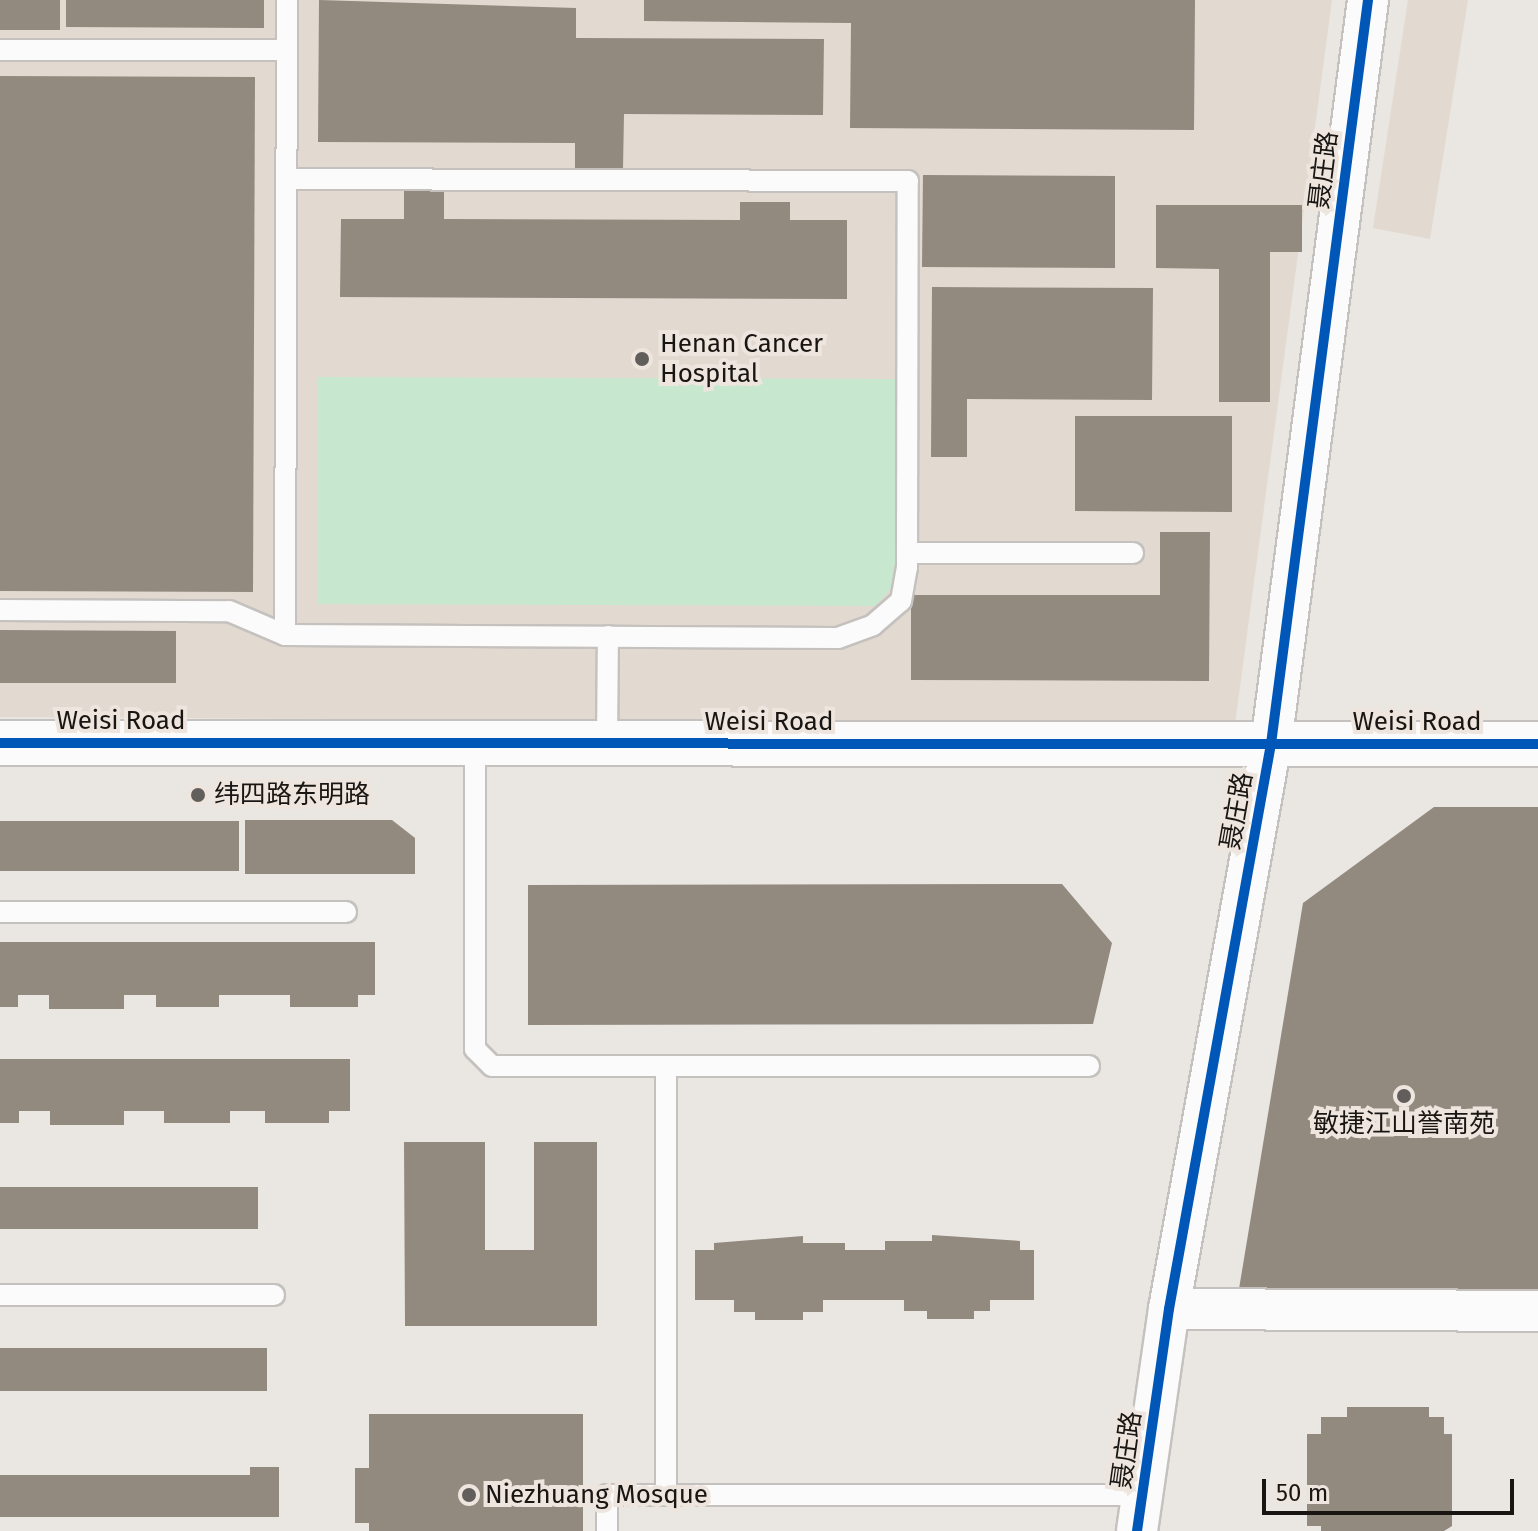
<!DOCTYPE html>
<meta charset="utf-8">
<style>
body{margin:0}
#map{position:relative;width:1538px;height:1531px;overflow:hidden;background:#eae6e2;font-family:"Fira Sans","Noto Sans SC",sans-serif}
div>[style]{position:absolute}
.built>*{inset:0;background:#e2d9d0}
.green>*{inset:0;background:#c7e7cf}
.building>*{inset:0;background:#92897f}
.roads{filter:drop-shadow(2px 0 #c4c1be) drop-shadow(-2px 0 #c4c1be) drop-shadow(0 2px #c4c1be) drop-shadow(0 -2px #c4c1be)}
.service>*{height:20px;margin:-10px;padding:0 10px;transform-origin:10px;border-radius:10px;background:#fcfbfb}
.minor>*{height:40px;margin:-20px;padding:0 20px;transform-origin:20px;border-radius:20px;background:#fcfbfb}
.tertiary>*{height:44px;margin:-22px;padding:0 22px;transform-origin:22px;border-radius:22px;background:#fcfbfb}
.cycleway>*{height:10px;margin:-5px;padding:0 5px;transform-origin:5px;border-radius:5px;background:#0057b8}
.dots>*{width:22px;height:22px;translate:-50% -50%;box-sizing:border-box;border:4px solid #eee6de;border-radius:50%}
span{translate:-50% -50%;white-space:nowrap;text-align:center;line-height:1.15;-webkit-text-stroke:8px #eee6de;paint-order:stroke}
.street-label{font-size:26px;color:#181513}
.poi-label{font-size:26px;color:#181513}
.left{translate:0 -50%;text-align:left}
.scale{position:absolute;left:1262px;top:1479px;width:252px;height:36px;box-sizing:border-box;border:4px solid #181513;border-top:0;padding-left:10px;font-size:24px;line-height:28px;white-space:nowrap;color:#181513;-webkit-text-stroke:6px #eee6de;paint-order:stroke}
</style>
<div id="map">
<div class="built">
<i style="clip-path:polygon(0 0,1332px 0,1235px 724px,0 717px)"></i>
<i style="clip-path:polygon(1408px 0,1468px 0,1430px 239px,1373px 228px)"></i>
</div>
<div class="green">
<i style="clip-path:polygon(318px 377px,895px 379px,895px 584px,875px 606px,317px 604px)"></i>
</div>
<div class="building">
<i style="clip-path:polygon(0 0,60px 0,60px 30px,0 30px)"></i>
<i style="clip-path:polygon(66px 0,264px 0,264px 28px,66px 27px)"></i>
<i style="clip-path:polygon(319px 0,576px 8px,576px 38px,824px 39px,823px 115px,624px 114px,623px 169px,575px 169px,575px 143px,318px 142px)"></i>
<i style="clip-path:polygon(644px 0,1195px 0,1194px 130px,850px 128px,851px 23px,644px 21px)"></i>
<i style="clip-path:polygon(0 76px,255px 77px,253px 592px,0 591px)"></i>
<i style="clip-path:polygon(923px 175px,1115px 176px,1115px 268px,922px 267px)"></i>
<i style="clip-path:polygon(404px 190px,444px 190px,444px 219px,740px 220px,740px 202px,790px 202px,790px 220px,847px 220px,847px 299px,340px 297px,341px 219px,404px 219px)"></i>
<i style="clip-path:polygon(1156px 205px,1302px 205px,1302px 252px,1270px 252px,1270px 402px,1219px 402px,1219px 269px,1156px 268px)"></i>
<i style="clip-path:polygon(932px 287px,1153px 288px,1152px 400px,967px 399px,967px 457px,931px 457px)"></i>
<i style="clip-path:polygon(1075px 416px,1232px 416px,1232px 512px,1075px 511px)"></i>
<i style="clip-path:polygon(1160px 532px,1210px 532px,1209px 681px,911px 680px,911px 595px,1160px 595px)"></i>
<i style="clip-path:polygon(0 630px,176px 631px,176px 683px,0 683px)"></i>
<i style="clip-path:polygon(1434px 807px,1538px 807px,1538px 1290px,1238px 1295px,1303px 903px)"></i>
<i style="clip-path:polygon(245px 820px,392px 820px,415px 838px,415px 874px,245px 874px)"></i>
<i style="clip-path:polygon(0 821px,239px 821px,239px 871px,0 871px)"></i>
<i style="clip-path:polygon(1062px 884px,1112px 943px,1093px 1024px,528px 1025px,528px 885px)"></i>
<i style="clip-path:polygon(0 942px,375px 942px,375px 995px,358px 995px,358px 1007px,290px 1007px,290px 995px,219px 995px,219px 1007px,156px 1007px,156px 995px,124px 995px,124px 1009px,49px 1009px,49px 995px,18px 995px,18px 1007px,0 1007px)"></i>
<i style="clip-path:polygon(0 1059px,350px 1059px,350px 1111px,329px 1111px,329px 1123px,265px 1123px,265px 1111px,230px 1111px,230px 1123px,164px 1123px,164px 1111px,124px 1111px,124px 1125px,50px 1125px,50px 1111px,19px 1111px,19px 1123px,0 1123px)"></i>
<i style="clip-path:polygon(404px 1142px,485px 1142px,485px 1250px,534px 1250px,534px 1142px,597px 1142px,597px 1326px,405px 1326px)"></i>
<i style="clip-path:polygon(0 1187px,258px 1187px,258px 1229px,0 1229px)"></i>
<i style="clip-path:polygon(932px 1235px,1020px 1241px,1020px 1250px,1034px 1250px,1034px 1300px,990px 1300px,990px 1311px,974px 1311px,974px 1319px,927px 1319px,927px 1311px,904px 1311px,904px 1300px,823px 1300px,823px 1312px,803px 1312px,803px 1320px,755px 1320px,755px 1312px,734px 1312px,734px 1300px,695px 1300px,695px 1250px,714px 1250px,714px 1243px,803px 1236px,803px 1243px,845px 1243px,845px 1250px,885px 1250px,885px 1241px,932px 1241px)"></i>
<i style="clip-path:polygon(0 1348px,267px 1348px,267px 1391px,0 1391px)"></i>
<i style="clip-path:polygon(1347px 1407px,1429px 1407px,1429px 1417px,1444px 1417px,1444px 1434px,1452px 1434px,1452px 1526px,1444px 1531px,1321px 1531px,1321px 1526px,1307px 1526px,1307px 1434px,1321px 1434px,1321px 1417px,1347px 1417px)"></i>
<i style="clip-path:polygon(369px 1414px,583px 1414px,583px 1531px,369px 1531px,369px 1523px,355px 1523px,355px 1468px,369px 1468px)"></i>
<i style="clip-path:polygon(250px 1467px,279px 1467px,279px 1517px,0 1517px,0 1475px,250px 1475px)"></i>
</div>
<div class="roads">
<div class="service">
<i style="left:0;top:50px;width:287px"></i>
<i style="left:907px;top:553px;width:226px"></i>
<i style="left:0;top:610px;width:229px;rotate:0.3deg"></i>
<i style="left:229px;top:611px;width:61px;rotate:23.2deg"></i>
<i style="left:285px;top:635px;width:553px;rotate:0.31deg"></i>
<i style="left:838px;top:638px;width:37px;rotate:-20deg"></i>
<i style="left:873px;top:625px;width:37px;rotate:-41deg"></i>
<i style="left:901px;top:601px;width:34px;rotate:-80deg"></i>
<i style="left:907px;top:568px;width:387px;rotate:-89.9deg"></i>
<i style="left:908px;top:181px;width:621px;rotate:-179.82deg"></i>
<i style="left:285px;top:635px;width:635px;rotate:-89.82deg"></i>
<i style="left:475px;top:743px;width:306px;rotate:90deg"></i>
<i style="left:475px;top:1049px;width:24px;rotate:45deg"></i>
<i style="left:492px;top:1066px;width:597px"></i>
<i style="left:607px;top:743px;width:107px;rotate:-89.5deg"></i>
<i style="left:0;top:912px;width:346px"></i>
<i style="left:0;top:1295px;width:274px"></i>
<i style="left:666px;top:1495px;width:477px"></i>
<i style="left:607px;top:1531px;width:36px;rotate:-90deg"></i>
<i style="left:607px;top:1495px;width:59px"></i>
<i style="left:666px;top:1495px;width:429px;rotate:-90deg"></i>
</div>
<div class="minor">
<i style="left:1169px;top:1309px;width:369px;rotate:0.3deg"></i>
<i style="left:1137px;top:1531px;width:224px;rotate:-81.8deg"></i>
<i style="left:1169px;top:1309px;width:574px;rotate:-79.77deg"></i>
<i style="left:1271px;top:744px;width:750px;rotate:-82.57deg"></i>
</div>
<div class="tertiary">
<i style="left:0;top:743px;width:1538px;rotate:0.04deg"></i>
</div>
</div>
<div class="cycleway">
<i style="left:0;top:743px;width:1538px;rotate:0.04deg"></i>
<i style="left:1137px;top:1531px;width:224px;rotate:-81.8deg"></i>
<i style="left:1169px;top:1309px;width:574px;rotate:-79.77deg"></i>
<i style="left:1271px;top:744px;width:750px;rotate:-82.57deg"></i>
</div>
<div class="dots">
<i style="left:642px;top:359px;background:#625e5b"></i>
<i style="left:198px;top:795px;background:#625e5b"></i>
<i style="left:1404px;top:1096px;background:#625e5b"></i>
<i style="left:469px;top:1495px;background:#625e5b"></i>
</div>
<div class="street-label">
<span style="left:1324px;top:170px;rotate:-83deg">聂庄路</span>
<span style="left:121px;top:721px">Weisi Road</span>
<span style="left:769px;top:722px">Weisi Road</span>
<span style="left:1417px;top:722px">Weisi Road</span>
<span style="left:1237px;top:811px;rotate:-80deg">聂庄路</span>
<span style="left:1127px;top:1450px;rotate:-82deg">聂庄路</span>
</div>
<div class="poi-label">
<span class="left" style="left:660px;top:359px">Henan Cancer<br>Hospital</span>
<span class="left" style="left:214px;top:795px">纬四路东明路</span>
<span style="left:1404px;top:1124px">敏捷江山誉南苑</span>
<span class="left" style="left:485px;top:1495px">Niezhuang Mosque</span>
</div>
<div class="scale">50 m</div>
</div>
